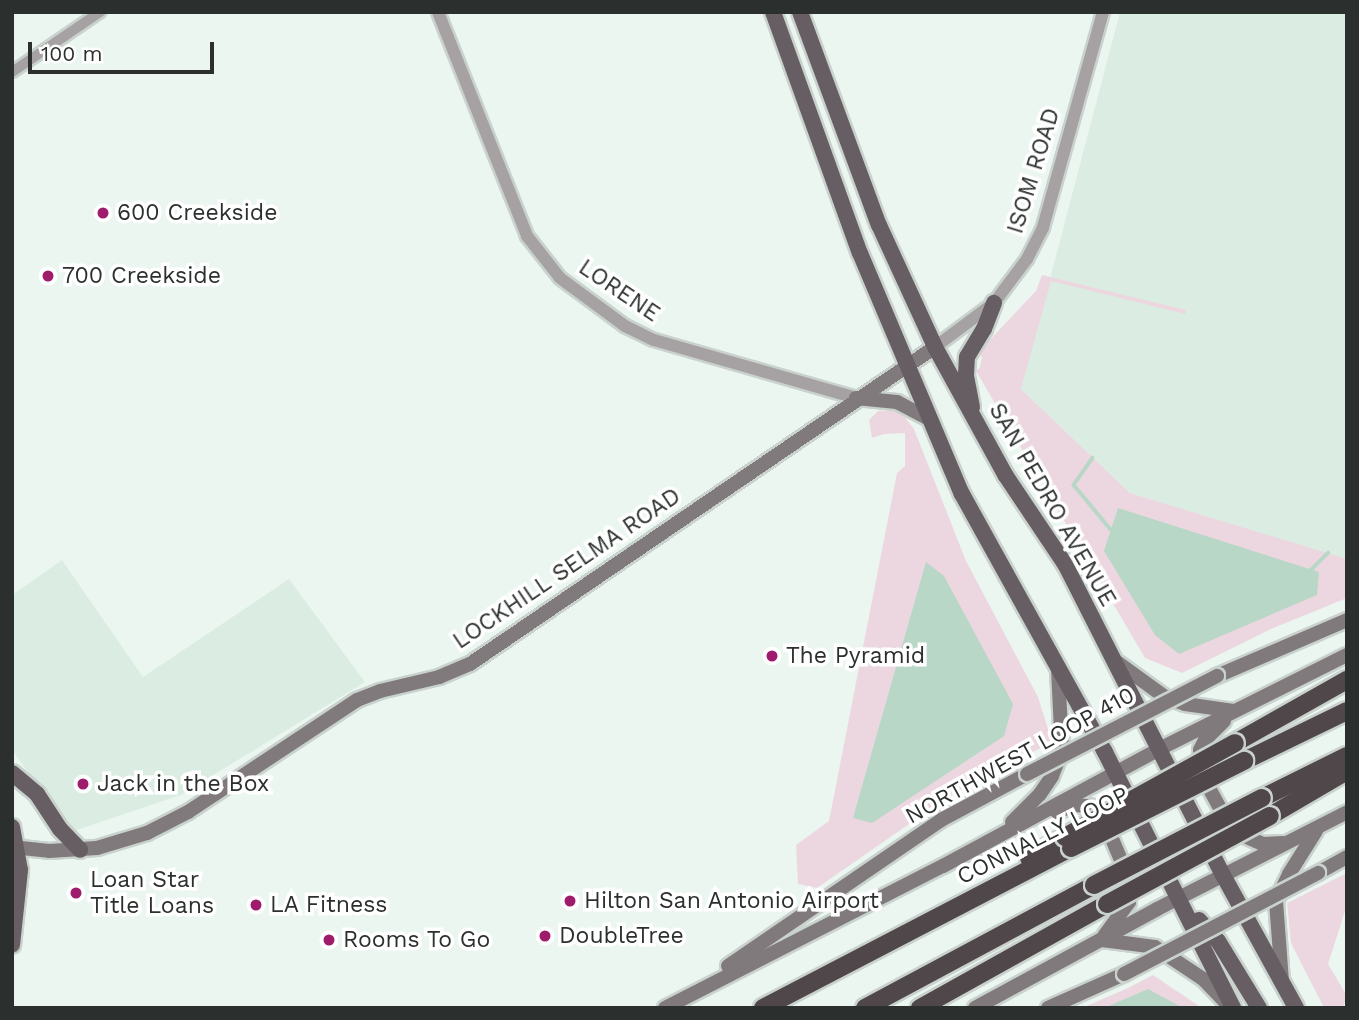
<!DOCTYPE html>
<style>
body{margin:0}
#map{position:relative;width:1359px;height:1020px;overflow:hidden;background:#ecf6f0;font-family:"Work Sans",sans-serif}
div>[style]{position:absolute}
.built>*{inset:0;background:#dbede3}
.green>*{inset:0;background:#ecd7e0}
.water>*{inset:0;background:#b8d7c6}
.stream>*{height:3.5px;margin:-1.75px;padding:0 1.75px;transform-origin:1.75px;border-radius:1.75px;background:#b8d7c6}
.roads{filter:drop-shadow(2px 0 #c9d2cd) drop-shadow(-2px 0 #c9d2cd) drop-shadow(0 2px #c9d2cd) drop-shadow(0 -2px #c9d2cd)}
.minor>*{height:10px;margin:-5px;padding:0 5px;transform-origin:5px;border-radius:5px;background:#a6a1a3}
.tertiary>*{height:12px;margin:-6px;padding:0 6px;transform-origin:6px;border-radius:6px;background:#a6a1a3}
.secondary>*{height:14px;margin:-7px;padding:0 7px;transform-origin:7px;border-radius:7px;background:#807a7d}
.primary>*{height:16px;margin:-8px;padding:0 8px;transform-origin:8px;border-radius:8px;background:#665e62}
.motorway>*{height:18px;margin:-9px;padding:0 9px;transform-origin:9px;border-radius:9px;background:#50474b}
.bridges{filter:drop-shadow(2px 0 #c9d2cd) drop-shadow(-2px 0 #c9d2cd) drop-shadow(0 2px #c9d2cd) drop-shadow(0 -2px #c9d2cd)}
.secondary-bridge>*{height:14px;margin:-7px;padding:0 7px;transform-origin:7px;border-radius:7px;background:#807a7d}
.motorway-bridge>*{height:18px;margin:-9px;padding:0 9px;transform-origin:9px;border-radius:9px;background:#50474b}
.dots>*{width:19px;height:19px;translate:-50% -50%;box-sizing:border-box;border:4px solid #fff;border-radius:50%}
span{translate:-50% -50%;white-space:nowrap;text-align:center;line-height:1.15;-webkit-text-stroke:7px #fff;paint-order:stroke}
.street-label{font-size:23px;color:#2b2f2d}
.poi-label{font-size:23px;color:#2b2f2d}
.left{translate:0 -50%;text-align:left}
.frame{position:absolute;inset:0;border:14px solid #2b2f2d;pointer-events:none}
.scale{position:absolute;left:28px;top:42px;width:186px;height:32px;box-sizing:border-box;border:4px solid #2b2f2d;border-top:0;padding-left:9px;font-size:21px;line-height:24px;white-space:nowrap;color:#2b2f2d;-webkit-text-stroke:5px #fff;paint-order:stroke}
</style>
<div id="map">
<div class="built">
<i style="clip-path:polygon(1120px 12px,1347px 12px,1347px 560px,1130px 493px,1021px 389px)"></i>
<i style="clip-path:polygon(62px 560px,143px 677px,289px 579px,365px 682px,181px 795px,68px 833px,12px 749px,12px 595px)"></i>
</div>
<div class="green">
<i style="clip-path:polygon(1042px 275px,1186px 310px,1185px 314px,1051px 281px,1021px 389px,1130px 493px,1347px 559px,1347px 598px,1271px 629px,1182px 673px,1145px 658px,976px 371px,980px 367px,982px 357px,979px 353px,982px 348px,1036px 291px)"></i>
<i style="clip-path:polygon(892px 410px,903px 415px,914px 429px,966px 561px,1038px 697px,1052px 742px,948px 797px,817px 888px,798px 884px,796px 845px,829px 821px,897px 473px,905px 466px,905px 433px,884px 434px,872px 438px,869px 420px,878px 411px)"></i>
<i style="clip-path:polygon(1347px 873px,1347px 905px,1328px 964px,1347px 996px,1343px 1008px,1324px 1008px,1291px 943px,1287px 903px)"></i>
<i style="clip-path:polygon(1153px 975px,1202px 1008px,1082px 1008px,1128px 988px)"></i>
</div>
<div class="water">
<i style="clip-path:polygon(1118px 508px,1319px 572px,1317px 595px,1179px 654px,1155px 635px,1104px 551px)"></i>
<i style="clip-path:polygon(926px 562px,944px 576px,1013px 704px,1004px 736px,872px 823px,853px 818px)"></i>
<i style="clip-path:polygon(1148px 989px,1183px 1008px,1104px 1008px)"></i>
</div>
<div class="stream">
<i style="left:1093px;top:458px;width:33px;rotate:125deg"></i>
<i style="left:1074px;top:485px;width:61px;rotate:50.3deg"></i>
<i style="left:1311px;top:570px;width:24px;rotate:-45deg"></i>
</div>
<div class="roads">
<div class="minor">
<i style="left:12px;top:72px;width:107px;rotate:-34.3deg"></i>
</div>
<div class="tertiary">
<i style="left:438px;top:12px;width:241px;rotate:68.3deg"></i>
<i style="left:527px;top:236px;width:53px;rotate:51.8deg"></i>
<i style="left:560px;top:278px;width:81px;rotate:36.4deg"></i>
<i style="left:625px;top:326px;width:32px;rotate:26deg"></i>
<i style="left:654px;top:340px;width:210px;rotate:16deg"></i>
<i style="left:935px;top:347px;width:74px;rotate:-36.7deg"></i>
<i style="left:994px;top:303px;width:55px;rotate:-53.1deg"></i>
<i style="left:1027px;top:259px;width:36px;rotate:-63deg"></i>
<i style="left:1043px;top:227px;width:223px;rotate:-74.4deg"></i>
</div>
<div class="secondary">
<i style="left:856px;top:398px;width:41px;rotate:5.6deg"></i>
<i style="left:897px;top:402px;width:36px;rotate:28deg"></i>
<i style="left:1114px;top:660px;width:63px;rotate:36deg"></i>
<i style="left:1165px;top:697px;width:21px;rotate:19deg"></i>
<i style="left:1185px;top:704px;width:49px;rotate:8.1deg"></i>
<i style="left:1217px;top:676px;width:142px;rotate:-23.3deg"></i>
<i style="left:1224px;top:721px;width:27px;rotate:135deg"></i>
<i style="left:1205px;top:740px;width:11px;rotate:117deg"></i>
<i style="left:1200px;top:750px;width:27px;rotate:84deg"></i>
<i style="left:1203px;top:777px;width:50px;rotate:61.4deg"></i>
<i style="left:1227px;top:821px;width:16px;rotate:47deg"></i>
<i style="left:1238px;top:833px;width:27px;rotate:24deg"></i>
<i style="left:1263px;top:844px;width:20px;rotate:-3deg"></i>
<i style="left:1057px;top:812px;width:18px;rotate:-22deg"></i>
<i style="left:1074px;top:805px;width:16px;rotate:4deg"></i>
<i style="left:1090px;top:806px;width:20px;rotate:45deg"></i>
<i style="left:1104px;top:820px;width:64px;rotate:67deg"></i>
<i style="left:1129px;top:879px;width:23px;rotate:90deg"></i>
<i style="left:1129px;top:902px;width:42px;rotate:126.3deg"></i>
<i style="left:1012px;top:822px;width:40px;rotate:-45deg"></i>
<i style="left:1040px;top:794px;width:22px;rotate:-56deg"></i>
<i style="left:1052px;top:776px;width:27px;rotate:-68deg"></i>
<i style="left:1062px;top:751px;width:81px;rotate:-92.8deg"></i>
<i style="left:12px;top:847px;width:37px;rotate:6deg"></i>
<i style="left:49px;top:851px;width:48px;rotate:-3.6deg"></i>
<i style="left:97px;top:848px;width:52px;rotate:-16.7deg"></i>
<i style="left:147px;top:833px;width:46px;rotate:-27.1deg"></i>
<i style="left:188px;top:812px;width:203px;rotate:-33.5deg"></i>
<i style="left:357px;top:700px;width:25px;rotate:-21deg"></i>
<i style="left:380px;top:691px;width:61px;rotate:-13.3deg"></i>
<i style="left:439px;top:677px;width:34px;rotate:-23deg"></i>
<i style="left:470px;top:664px;width:563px;rotate:-34.28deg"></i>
<i style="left:1318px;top:873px;width:33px;rotate:-29deg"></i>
<i style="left:1102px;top:940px;width:53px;rotate:7.5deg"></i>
<i style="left:1155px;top:947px;width:58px;rotate:33.7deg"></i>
<i style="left:1203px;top:979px;width:37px;rotate:46deg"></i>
<i style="left:728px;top:966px;width:258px;rotate:-34.4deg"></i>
<i style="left:941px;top:820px;width:98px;rotate:-28.1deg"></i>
<i style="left:1282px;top:981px;width:80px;rotate:-94.3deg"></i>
<i style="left:1276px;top:901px;width:30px;rotate:-64deg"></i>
<i style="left:1289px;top:874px;width:51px;rotate:-57.9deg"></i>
<i style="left:665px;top:1008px;width:312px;rotate:-27.1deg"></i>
<i style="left:943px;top:866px;width:248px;rotate:-28.4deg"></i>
<i style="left:1161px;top:748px;width:208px;rotate:-26.6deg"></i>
<i style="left:975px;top:1008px;width:207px;rotate:-28.5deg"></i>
<i style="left:1157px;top:909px;width:213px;rotate:-27deg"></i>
<i style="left:1048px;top:1008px;width:83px;rotate:-24.1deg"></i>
</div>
<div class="primary">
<i style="left:773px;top:12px;width:256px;rotate:70.2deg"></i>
<i style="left:860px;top:253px;width:262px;rotate:67.1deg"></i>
<i style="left:962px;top:494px;width:295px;rotate:61deg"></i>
<i style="left:1105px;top:752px;width:286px;rotate:63.4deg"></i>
<i style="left:800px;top:12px;width:227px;rotate:69.7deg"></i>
<i style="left:879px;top:225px;width:134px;rotate:65.3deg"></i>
<i style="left:935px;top:347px;width:147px;rotate:61.2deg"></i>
<i style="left:1006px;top:476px;width:106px;rotate:56.2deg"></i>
<i style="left:1065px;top:564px;width:349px;rotate:63.1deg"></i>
<i style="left:1223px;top:875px;width:152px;rotate:61.2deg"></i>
<i style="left:972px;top:407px;width:33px;rotate:-101deg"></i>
<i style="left:966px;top:375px;width:18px;rotate:-87deg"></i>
<i style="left:967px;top:357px;width:33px;rotate:-59deg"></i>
<i style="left:984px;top:329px;width:28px;rotate:-69deg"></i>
<i style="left:12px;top:773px;width:33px;rotate:40deg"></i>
<i style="left:37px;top:794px;width:42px;rotate:56.7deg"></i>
<i style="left:60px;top:829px;width:29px;rotate:46deg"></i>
<i style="left:12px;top:827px;width:44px;rotate:79.5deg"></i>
<i style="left:20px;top:870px;width:75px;rotate:96.1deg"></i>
<i style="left:1199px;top:920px;width:28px;rotate:48deg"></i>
<i style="left:1218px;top:941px;width:79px;rotate:58.5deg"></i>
</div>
<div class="motorway">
<i style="left:1235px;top:743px;width:129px;rotate:-29.4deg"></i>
<i style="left:1244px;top:761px;width:114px;rotate:-25.9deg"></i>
<i style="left:1262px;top:798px;width:95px;rotate:-26.3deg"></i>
<i style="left:1270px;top:816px;width:89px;rotate:-30.3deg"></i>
<i style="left:1029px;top:858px;width:42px;rotate:-30.3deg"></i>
<i style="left:763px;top:1008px;width:347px;rotate:-27.5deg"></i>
<i style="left:865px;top:1008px;width:260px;rotate:-28.2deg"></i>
<i style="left:920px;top:1008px;width:214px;rotate:-29.1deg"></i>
</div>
</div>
<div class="bridges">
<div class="secondary-bridge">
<i style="left:1027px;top:774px;width:214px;rotate:-27.3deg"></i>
<i style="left:1124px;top:974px;width:219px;rotate:-27.5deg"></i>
</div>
<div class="motorway-bridge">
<i style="left:1065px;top:837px;width:194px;rotate:-28.9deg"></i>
<i style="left:1071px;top:848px;width:194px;rotate:-26.7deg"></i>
<i style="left:1094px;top:885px;width:189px;rotate:-27.4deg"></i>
<i style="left:1107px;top:904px;width:185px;rotate:-28.4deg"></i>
</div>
</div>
<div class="dots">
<i style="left:103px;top:213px;background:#9f1b6c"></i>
<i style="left:48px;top:276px;background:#9f1b6c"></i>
<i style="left:772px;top:656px;background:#9f1b6c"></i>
<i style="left:83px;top:784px;background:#9f1b6c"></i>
<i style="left:76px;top:893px;background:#9f1b6c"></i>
<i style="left:570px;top:901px;background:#9f1b6c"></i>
<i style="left:256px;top:905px;background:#9f1b6c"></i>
<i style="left:545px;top:936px;background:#9f1b6c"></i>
<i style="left:329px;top:940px;background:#9f1b6c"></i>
</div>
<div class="street-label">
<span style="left:1034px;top:171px;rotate:-73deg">ISOM ROAD</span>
<span style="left:619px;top:291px;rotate:34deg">LORENE</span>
<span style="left:1052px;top:505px;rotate:60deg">SAN PEDRO AVENUE</span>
<span style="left:567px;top:569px;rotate:-34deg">LOCKHILL SELMA ROAD</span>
<span style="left:1020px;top:756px;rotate:-29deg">NORTHWEST LOOP 410</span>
<span style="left:1043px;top:836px;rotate:-27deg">CONNALLY LOOP</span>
</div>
<div class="poi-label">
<span class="left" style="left:117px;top:213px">600 Creekside</span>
<span class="left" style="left:62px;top:276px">700 Creekside</span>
<span class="left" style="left:786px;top:656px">The Pyramid</span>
<span class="left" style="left:97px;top:784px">Jack in the Box</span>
<span class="left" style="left:90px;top:893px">Loan Star<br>Title Loans</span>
<span class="left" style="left:584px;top:901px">Hilton San Antonio Airport</span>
<span class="left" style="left:270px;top:905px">LA Fitness</span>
<span class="left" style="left:559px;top:936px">DoubleTree</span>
<span class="left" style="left:343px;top:940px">Rooms To Go</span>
</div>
<div class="frame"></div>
<div class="scale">100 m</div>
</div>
